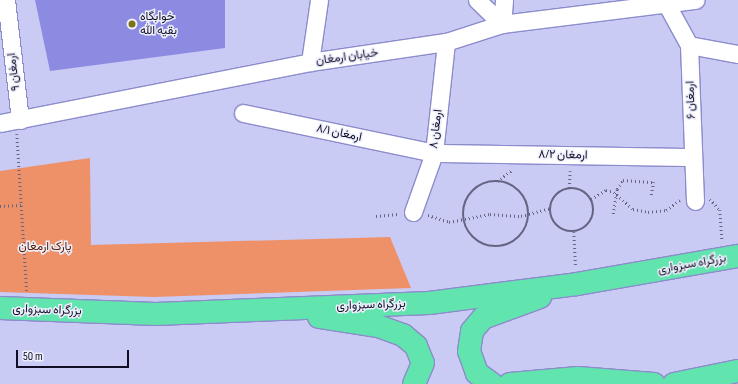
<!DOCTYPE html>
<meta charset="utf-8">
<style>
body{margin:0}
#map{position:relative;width:738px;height:384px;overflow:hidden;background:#cacbf4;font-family:"Sofia Sans Condensed",Vazirmatn,sans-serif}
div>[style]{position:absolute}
.green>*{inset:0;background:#ee9169}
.building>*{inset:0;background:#8c8ae1}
.path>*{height:2.5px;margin-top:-1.25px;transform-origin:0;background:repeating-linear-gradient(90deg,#646483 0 1px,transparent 0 4px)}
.path>.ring{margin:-1.25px;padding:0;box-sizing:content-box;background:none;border:2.5px solid #646483;border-radius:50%}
.roads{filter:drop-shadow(1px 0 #8c8ccc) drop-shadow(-1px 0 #8c8ccc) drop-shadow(0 1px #8c8ccc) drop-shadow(0 -1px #8c8ccc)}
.minor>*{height:17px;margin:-8.5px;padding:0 8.5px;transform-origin:8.5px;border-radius:8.5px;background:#fff}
.highway>*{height:22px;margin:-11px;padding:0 11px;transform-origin:11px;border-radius:11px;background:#61e4ae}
.dots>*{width:11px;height:11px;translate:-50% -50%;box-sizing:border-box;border:2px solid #eeeffd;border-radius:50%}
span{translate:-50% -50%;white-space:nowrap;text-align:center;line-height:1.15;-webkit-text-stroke:3px #eeeffd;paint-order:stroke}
.poi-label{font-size:12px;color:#0f0e25}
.left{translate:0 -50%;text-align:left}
.street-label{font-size:12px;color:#0f0e25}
.park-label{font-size:12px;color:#561c00}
.scale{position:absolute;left:16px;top:350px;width:113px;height:18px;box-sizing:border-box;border:2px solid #0f0e25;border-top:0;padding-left:5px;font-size:12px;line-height:14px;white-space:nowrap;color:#0f0e25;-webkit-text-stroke:3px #eeeffd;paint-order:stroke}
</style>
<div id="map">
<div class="green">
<i style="clip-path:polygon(90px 158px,91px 245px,390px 237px,411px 288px,154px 297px,0 292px,0 171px)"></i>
</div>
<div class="building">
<i style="clip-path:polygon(35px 0,225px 0,225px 48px,50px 71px)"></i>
</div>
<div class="path">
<i style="left:17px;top:134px;width:157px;rotate:86.4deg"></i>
<i style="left:497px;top:181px;width:19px;rotate:-36deg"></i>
<i class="ring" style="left:463px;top:181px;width:63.5px;height:63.5px"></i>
<i style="left:569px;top:188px;width:17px;rotate:-87deg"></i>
<i class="ring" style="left:550px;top:188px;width:41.5px;height:41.5px"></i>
<i style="left:591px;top:199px;width:17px;rotate:-31deg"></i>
<i style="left:606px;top:190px;width:8px;rotate:14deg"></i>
<i style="left:614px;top:192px;width:25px;rotate:42deg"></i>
<i style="left:633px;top:209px;width:15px;rotate:11deg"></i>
<i style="left:648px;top:212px;width:18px;rotate:-6deg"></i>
<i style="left:666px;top:210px;width:17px;rotate:-36deg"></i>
<i style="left:710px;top:199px;width:15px;rotate:48deg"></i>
<i style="left:720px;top:210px;width:30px;rotate:86deg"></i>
<i style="left:0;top:206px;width:21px;rotate:-3deg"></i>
<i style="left:613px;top:214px;width:25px;rotate:-81deg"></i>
<i style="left:617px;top:189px;width:11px;rotate:-56deg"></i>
<i style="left:623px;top:180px;width:31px;rotate:4deg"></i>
<i style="left:654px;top:182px;width:15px;rotate:101deg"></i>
<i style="left:428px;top:215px;width:22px;rotate:18deg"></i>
<i style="left:449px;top:222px;width:42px;rotate:-11deg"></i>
<i style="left:490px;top:214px;width:31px;rotate:4deg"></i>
<i style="left:521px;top:216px;width:30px;rotate:-15deg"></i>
<i style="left:376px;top:216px;width:22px;rotate:-5deg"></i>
<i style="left:574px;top:232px;width:34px;rotate:87deg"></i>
</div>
<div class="roads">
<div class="minor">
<i style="left:6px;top:0;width:121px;rotate:83.3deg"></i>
<i style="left:477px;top:0;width:35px;rotate:44deg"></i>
<i style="left:667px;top:5px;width:46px;rotate:61.2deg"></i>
<i style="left:689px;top:45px;width:156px;rotate:87.8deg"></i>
<i style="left:502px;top:24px;width:24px;rotate:-85deg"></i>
<i style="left:689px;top:45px;width:50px;rotate:10.4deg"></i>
<i style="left:310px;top:62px;width:63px;rotate:-81.7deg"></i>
<i style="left:243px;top:113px;width:195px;rotate:11.8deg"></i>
<i style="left:434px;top:153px;width:259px;rotate:0.9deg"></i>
<i style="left:0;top:123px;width:316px;rotate:-11.1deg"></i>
<i style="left:310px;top:62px;width:137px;rotate:-8.4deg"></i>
<i style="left:446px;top:42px;width:59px;rotate:-17.8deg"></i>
<i style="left:502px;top:24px;width:195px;rotate:-7.1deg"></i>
<i style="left:413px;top:212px;width:63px;rotate:-70.4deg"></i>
<i style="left:434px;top:153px;width:112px;rotate:-83.8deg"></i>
</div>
<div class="highway">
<i style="left:0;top:308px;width:156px;rotate:2.2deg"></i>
<i style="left:156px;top:314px;width:273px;rotate:-2.3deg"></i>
<i style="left:429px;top:303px;width:149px;rotate:-7.3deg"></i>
<i style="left:577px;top:284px;width:163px;rotate:-9.9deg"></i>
<i style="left:319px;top:317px;width:60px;rotate:8.7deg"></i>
<i style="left:378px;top:326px;width:27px;rotate:20deg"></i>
<i style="left:403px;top:335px;width:17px;rotate:40deg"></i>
<i style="left:416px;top:346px;width:18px;rotate:68deg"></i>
<i style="left:423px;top:363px;width:23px;rotate:113deg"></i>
<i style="left:492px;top:384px;width:19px;rotate:-144deg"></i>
<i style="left:477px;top:373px;width:23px;rotate:-110deg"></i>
<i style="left:469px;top:351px;width:20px;rotate:-81deg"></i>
<i style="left:472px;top:331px;width:17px;rotate:-50deg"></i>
<i style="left:483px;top:318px;width:61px;rotate:-20.2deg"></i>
<i style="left:510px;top:384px;width:68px;rotate:-5deg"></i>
<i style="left:578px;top:378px;width:76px;rotate:4.5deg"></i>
<i style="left:674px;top:384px;width:65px;rotate:-11.5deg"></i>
</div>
</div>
<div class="dots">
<i style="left:132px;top:24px;background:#7c7314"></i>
</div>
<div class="poi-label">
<span class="left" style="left:140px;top:24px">خوابگاه<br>بقیه الله</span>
</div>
<div class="street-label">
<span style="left:347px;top:57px;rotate:-8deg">خیابان ارمغان</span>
<span style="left:14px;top:72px;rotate:-97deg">ارمغان ۹</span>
<span style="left:691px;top:100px;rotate:-92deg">ارمغان ۶</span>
<span style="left:436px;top:129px;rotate:-83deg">ارمغان ۸</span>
<span style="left:339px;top:133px;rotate:12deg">ارمغان ۸/۱</span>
<span style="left:563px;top:155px;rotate:1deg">ارمغان ۸/۲</span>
<span style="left:692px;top:264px;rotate:-10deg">بزرگراه سبزواری</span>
<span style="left:371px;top:305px;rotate:-2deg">بزرگراه سبزواری</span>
<span style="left:47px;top:310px;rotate:2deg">بزرگراه سبزواری</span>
</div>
<div class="park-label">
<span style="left:45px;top:247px">پارک ارمغان</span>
</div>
<div class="scale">50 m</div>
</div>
